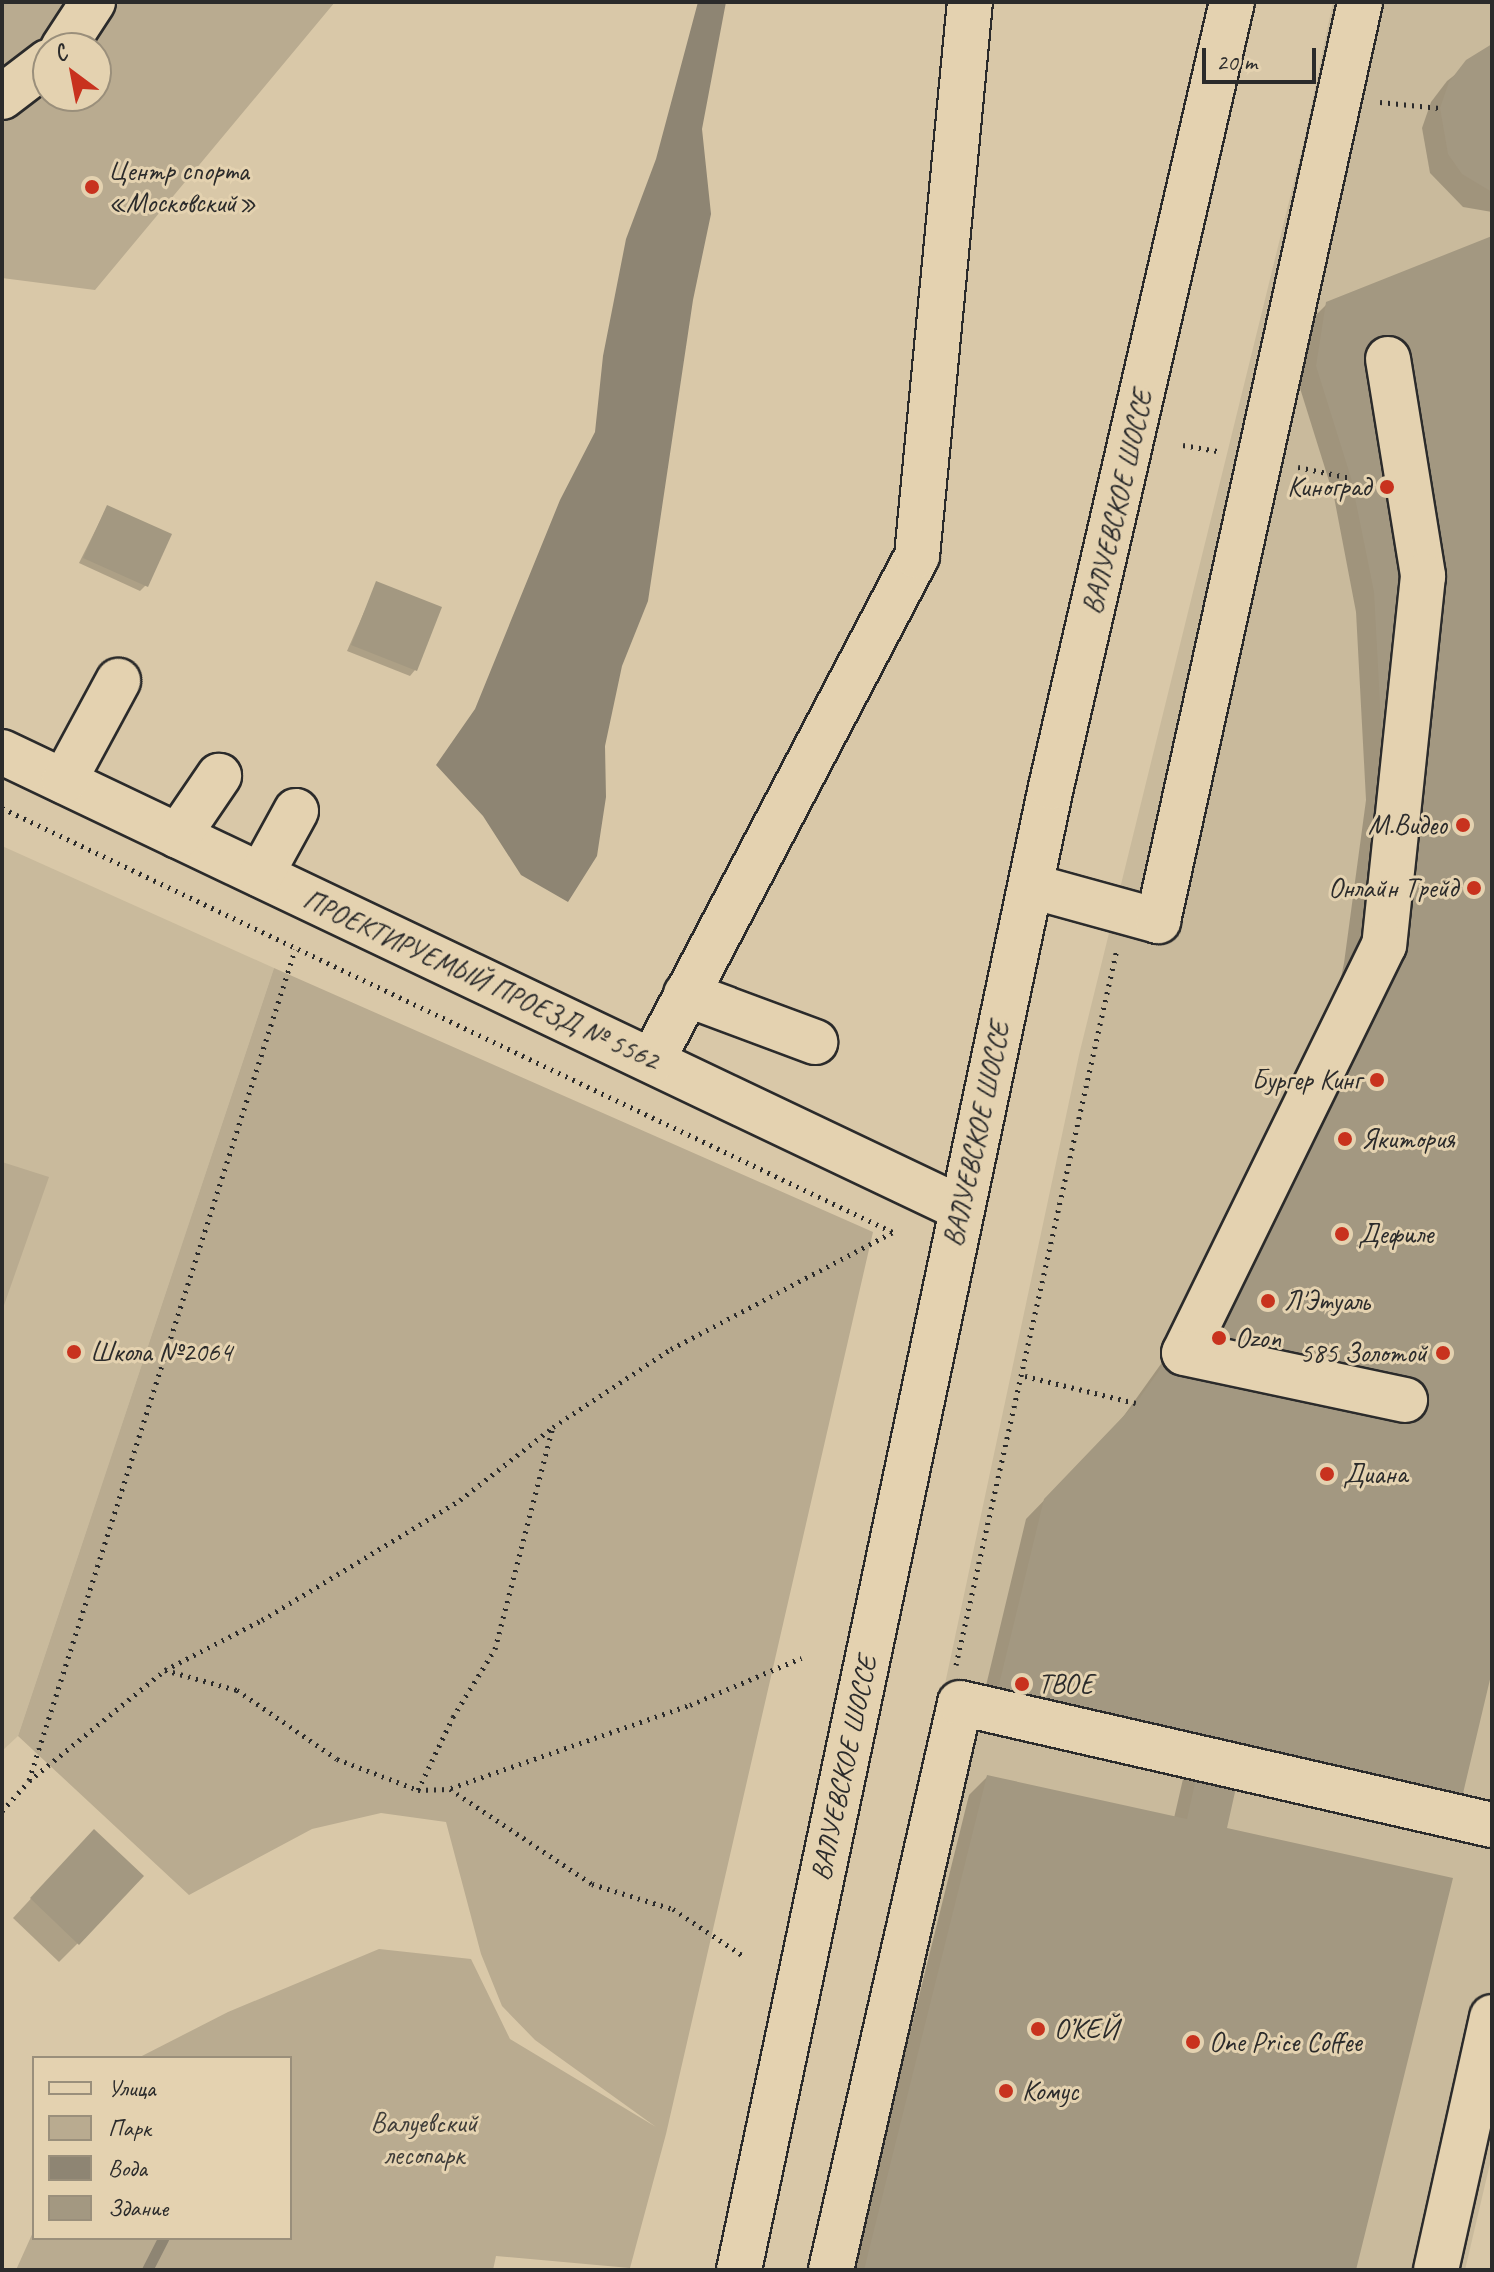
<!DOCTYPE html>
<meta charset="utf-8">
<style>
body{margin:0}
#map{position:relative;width:1494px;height:2272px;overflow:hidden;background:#d9c8a8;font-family:Caveat,sans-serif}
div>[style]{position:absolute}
.built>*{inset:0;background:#c9ba9c}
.green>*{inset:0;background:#b9ab90}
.water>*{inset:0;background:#8e8573}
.shadow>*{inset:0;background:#0003}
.stream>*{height:11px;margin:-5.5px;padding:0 5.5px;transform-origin:5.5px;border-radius:5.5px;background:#8e8573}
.building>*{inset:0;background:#a39881}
.path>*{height:5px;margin-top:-2.5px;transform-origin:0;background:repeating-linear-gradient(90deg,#2b2b2b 0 2px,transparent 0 8px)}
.roads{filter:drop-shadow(2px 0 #2b2b2b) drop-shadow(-2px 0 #2b2b2b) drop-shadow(0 2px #2b2b2b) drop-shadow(0 -2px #2b2b2b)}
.minor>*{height:44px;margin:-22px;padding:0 22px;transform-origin:22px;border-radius:22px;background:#e4d2b0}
.major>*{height:44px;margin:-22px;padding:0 22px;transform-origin:22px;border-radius:22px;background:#e4d2b0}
.dots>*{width:22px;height:22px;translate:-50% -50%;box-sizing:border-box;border:4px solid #e4d2b0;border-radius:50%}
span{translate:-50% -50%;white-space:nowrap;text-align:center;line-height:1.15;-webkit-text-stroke:6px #e4d2b0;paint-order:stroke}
.poi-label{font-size:28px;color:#2b2b2b}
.left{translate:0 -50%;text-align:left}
.right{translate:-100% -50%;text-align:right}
.street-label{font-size:28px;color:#2b2b2b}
.park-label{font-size:28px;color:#403e3a}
.frame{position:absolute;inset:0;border:4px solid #2b2b2b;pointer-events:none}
.legend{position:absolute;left:32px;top:2056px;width:260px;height:184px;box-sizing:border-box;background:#e4d2b0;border:2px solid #9a8f7b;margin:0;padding:10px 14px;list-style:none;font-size:24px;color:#2b2b2b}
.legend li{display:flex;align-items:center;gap:16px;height:40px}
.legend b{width:40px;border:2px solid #9a8f7b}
.north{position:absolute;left:32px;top:32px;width:80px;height:80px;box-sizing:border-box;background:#e4d2b0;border:2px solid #9a8f7b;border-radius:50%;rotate:328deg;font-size:22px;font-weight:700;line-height:32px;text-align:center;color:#2b2b2b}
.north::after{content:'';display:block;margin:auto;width:28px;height:36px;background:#c8321e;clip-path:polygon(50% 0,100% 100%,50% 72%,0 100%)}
.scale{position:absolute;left:1202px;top:48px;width:114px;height:36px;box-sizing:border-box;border:4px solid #2b2b2b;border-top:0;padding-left:10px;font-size:24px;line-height:28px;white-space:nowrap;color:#2b2b2b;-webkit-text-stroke:6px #e4d2b0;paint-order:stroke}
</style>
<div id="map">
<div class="built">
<i style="clip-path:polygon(1333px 2px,1492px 2px,1492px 2155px,1465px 2270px,806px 2270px,945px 1684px,1079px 1055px,1304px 141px)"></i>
<i style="clip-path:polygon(2px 846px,274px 968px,18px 1736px,2px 1751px)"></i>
</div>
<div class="green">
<i style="clip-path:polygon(evenodd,2px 2px,335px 2px,95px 290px,2px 278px,2px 2px,48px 48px,96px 48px,96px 96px,48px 96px,48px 48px)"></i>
<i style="clip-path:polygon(274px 968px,873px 1232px,666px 2134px,630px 2268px,496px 2256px,493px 2270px,16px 2270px,34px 2230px,34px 2238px,290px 2238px,290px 2058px,138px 2058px,228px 2012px,379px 1949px,471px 1959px,510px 2039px,656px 2127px,535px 2040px,502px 2006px,481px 1954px,446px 1822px,381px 1813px,312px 1829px,189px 1895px,18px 1736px)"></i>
<i style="clip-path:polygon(2px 1162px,49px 1177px,2px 1311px)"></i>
</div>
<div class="water">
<i style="clip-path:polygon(698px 2px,726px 2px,702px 129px,711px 214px,693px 300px,648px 601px,622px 666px,605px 746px,606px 797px,597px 856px,568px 902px,521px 875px,483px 816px,436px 765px,475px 709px,560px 500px,595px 432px,603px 356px,626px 239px,656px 159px)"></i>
</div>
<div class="shadow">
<i style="clip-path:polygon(1492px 46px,1492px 212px,1463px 207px,1430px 173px,1422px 128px,1431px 102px,1447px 81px)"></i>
<i style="clip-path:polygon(1492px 238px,1492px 1662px,1236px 1777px,1225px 1829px,1354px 2270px,851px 2270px,969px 1795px,987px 1777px,1174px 1818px,1186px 1766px,978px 1719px,1026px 1519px,1118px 1424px,1236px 1259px,1321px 1072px,1344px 963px,1366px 800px,1356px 612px,1334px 497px,1299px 385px,1308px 323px,1327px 304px)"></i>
<i style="clip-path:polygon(107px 507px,146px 585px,140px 591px,79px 563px)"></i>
<i style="clip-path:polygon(377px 583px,415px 670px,410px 676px,347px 651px)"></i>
<i style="clip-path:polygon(76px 1850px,78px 1943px,59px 1962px,13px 1918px)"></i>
</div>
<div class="stream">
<i style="left:147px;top:2270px;width:36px;rotate:-63deg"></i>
</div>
<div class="building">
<i style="clip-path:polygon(1492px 44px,1492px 192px,1462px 174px,1448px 154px,1440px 108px,1449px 82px,1466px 60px)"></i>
<i style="clip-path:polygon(1492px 236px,1492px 1671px,1460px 1806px,1243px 1756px,1227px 1828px,1453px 1878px,1356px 2270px,864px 2270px,987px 1775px,1187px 1819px,1203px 1747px,995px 1701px,1044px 1499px,1136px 1403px,1254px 1238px,1362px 943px,1384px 780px,1374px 592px,1351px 478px,1316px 366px,1326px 302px)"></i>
<i style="clip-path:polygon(107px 505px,172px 534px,148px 587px,83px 558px)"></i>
<i style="clip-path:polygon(376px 581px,442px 607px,417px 671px,351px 645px)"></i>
<i style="clip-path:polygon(94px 1829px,144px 1876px,79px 1945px,30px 1898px)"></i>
</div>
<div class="path">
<i style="left:1380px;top:102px;width:60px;rotate:5.7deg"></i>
<i style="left:1183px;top:445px;width:39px;rotate:10deg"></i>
<i style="left:1298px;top:467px;width:54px;rotate:11.7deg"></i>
<i style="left:2px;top:808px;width:987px;rotate:25.45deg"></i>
<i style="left:1025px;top:1376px;width:114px;rotate:13.7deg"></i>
<i style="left:956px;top:1665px;width:734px;rotate:-77.33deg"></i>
<i style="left:165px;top:1670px;width:75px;rotate:15.5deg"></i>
<i style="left:237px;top:1690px;width:121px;rotate:34.6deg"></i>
<i style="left:337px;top:1759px;width:87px;rotate:20.9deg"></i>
<i style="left:418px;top:1790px;width:32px;rotate:-2deg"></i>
<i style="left:450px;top:1789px;width:171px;rotate:33.8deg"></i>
<i style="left:592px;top:1884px;width:85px;rotate:17.2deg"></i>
<i style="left:673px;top:1909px;width:83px;rotate:33.7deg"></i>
<i style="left:29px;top:1780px;width:872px;rotate:-72.23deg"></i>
<i style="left:451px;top:1788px;width:253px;rotate:-19.2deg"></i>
<i style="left:690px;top:1705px;width:121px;rotate:-22.9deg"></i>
<i style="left:418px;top:1790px;width:81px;rotate:-64.4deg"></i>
<i style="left:453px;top:1717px;width:80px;rotate:-58.3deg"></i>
<i style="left:495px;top:1649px;width:229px;rotate:-75.4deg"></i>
<i style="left:2px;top:1811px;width:40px;rotate:-48deg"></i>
<i style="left:29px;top:1781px;width:176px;rotate:-39.2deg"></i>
<i style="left:165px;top:1670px;width:109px;rotate:-27.3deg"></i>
<i style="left:262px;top:1620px;width:232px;rotate:-31.2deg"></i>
<i style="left:460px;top:1500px;width:118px;rotate:-38.1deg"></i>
<i style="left:553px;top:1427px;width:141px;rotate:-33.5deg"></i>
<i style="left:671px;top:1349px;width:251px;rotate:-27.8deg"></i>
</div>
<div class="roads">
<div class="minor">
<i style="left:63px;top:48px;width:55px;rotate:-56.9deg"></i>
<i style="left:2px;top:97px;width:58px;rotate:-37.3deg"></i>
<i style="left:1388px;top:359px;width:220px;rotate:80.8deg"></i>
<i style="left:1423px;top:576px;width:371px;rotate:96deg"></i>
<i style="left:1384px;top:945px;width:454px;rotate:116.1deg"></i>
<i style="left:1184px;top:1353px;width:226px;rotate:12deg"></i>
<i style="left:2px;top:752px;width:1061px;rotate:25.45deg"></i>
<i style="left:64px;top:781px;width:114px;rotate:-61.6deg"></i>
<i style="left:178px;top:836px;width:73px;rotate:-55.7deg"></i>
<i style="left:261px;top:875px;width:73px;rotate:-61.3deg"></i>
<i style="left:1031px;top:886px;width:132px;rotate:15.4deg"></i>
<i style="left:1158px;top:921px;width:941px;rotate:-77.6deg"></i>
<i style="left:686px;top:994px;width:138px;rotate:20.4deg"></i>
<i style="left:652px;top:1061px;width:570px;rotate:-62.31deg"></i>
<i style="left:917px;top:556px;width:557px;rotate:-84.54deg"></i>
<i style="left:831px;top:2270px;width:581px;rotate:-77.18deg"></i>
<i style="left:960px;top:1703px;width:546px;rotate:12.92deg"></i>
<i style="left:1436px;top:2270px;width:259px;rotate:-77.5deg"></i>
</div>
<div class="major">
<i style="left:739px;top:2270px;width:1515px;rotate:-78.12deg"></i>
<i style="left:1051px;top:787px;width:806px;rotate:-77.02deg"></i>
</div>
</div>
<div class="dots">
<i style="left:92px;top:187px;background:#c8321e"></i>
<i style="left:1387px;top:487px;background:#c8321e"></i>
<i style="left:1463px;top:825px;background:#c8321e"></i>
<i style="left:1474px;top:888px;background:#c8321e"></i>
<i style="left:1377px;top:1080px;background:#c8321e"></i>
<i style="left:1345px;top:1139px;background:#c8321e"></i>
<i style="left:1342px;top:1234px;background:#c8321e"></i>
<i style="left:1268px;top:1301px;background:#c8321e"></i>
<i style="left:1219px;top:1338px;background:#c8321e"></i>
<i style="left:74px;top:1352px;background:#c8321e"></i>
<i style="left:1443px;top:1353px;background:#c8321e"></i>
<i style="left:1327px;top:1474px;background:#c8321e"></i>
<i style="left:1022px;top:1684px;background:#c8321e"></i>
<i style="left:1038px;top:2029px;background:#c8321e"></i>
<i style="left:1193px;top:2042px;background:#c8321e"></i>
<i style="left:1006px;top:2091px;background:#c8321e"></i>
</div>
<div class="poi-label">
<span class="left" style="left:108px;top:187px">Центр спорта<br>«Московский»</span>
<span class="right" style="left:1371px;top:487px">Киноград</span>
<span class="right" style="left:1447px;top:825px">М.Видео</span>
<span class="right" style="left:1458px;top:888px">Онлайн Трейд</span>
<span class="right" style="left:1361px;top:1080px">Бургер Кинг</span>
<span class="left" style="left:1361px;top:1139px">Якитория</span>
<span class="left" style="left:1358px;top:1234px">Дефиле</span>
<span class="left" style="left:1284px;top:1301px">Л'Этуаль</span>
<span class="left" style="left:1235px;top:1338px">Ozon</span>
<span class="left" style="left:90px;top:1352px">Школа №2064</span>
<span class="right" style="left:1427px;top:1353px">585 Золотой</span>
<span class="left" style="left:1343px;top:1474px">Диана</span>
<span class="left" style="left:1038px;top:1684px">ТВОЕ</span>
<span class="left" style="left:1054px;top:2029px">О’КЕЙ</span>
<span class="left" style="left:1209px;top:2042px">One Price Coffee</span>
<span class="left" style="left:1022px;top:2091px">Комус</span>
</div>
<div class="street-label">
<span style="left:1118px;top:502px;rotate:-77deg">ВАЛУЕВСКОЕ ШОССЕ</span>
<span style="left:481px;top:980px;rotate:25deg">ПРОЕКТИРУЕМЫЙ ПРОЕЗД № 5562</span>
<span style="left:977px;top:1134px;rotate:-78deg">ВАЛУЕВСКОЕ ШОССЕ</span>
<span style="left:844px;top:1768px;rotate:-78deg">ВАЛУЕВСКОЕ ШОССЕ</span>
</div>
<div class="park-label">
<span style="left:424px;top:2139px">Валуевский<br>лесопарк</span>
</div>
<div class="frame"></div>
<ul class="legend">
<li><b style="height:10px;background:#e4d2b0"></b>Улица</li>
<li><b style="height:22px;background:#b9ab90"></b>Парк</li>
<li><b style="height:22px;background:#8e8573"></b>Вода</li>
<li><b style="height:22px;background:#a39881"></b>Здание</li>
</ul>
<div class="north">С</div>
<div class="scale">20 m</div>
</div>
